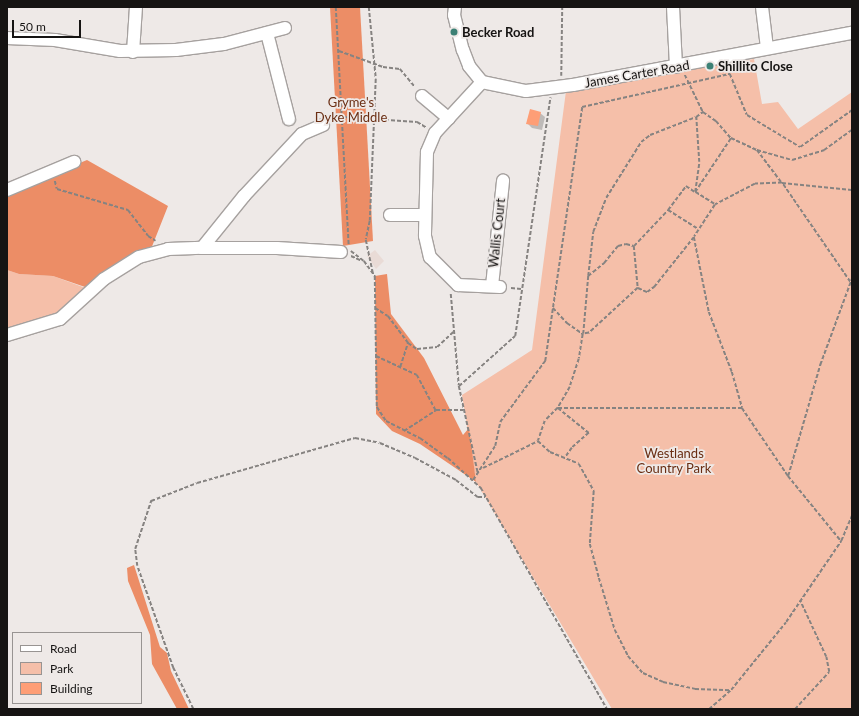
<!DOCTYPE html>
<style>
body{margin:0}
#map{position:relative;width:859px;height:716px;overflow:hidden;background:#eee9e7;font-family:Lato,sans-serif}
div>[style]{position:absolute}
.built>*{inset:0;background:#e9dbd6}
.green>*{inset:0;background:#f5bfa9}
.forest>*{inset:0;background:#ec8d66}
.shadow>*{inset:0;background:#0003}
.building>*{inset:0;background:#fe9e76}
.path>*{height:1.5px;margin-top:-0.75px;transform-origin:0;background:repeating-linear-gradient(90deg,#868381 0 4px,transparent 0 6px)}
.roads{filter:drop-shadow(1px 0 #a6a19f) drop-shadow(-1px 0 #a6a19f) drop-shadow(0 1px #a6a19f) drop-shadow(0 -1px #a6a19f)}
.minor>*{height:12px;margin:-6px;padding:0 6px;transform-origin:6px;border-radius:6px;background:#fff}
.dots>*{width:11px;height:11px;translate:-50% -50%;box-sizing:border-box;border:2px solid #eee9e7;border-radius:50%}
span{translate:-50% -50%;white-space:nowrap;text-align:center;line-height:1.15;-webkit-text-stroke:3.5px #eee9e7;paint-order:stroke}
.poi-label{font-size:13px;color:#161413;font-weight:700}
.left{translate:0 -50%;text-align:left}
.street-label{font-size:13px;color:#161413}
.park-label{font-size:13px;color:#6a2e13}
.frame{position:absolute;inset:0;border:8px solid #161413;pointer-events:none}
.legend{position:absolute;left:12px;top:632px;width:130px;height:72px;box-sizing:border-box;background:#eee9e7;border:1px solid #989492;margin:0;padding:5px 7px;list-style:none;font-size:12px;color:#161413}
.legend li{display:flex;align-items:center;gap:8px;height:20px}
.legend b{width:20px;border:1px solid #989492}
.scale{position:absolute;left:12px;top:20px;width:69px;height:18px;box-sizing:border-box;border:2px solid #161413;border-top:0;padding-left:5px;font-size:12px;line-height:14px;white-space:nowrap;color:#161413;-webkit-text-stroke:3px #eee9e7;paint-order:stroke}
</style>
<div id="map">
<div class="built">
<i style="clip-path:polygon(375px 250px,384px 261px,376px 269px,367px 256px)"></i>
</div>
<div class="green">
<i style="clip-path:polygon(754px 59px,762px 104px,778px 102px,798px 129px,852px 92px,852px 709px,612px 709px,476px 482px,462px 395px,532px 350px,566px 91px)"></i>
<i style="clip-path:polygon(7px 270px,19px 274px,53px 276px,91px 290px,71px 310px,7px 335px)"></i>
</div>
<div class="forest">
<i style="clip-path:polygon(330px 7px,360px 7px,373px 241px,343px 246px)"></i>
<i style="clip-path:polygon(87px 160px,168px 206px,151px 249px,88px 288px,53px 276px,19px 274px,7px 270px,7px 193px)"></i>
<i style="clip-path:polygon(387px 274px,391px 314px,424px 358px,463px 435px,469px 428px,476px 482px,420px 444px,392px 431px,376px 414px,375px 276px)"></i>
<i style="clip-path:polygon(134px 565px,160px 647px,167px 653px,171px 671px,189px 709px,177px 709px,152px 664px,150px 635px,128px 581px,127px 568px)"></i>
</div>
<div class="shadow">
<i style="clip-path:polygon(540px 113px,545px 117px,542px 130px,532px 128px,528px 124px)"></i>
</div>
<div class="building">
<i style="clip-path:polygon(530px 109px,541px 112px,538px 126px,526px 124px)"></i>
</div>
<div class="path">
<i style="left:336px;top:7px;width:239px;rotate:86.9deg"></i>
<i style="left:369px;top:7px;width:72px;rotate:84.4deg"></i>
<i style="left:376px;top:79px;width:142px;rotate:92.4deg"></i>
<i style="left:370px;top:221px;width:19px;rotate:102deg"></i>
<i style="left:366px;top:240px;width:34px;rotate:78deg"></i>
<i style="left:339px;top:51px;width:47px;rotate:20deg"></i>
<i style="left:383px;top:67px;width:17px;rotate:7deg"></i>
<i style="left:400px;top:69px;width:23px;rotate:50deg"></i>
<i style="left:685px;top:75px;width:41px;rotate:64.1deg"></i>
<i style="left:703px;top:112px;width:16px;rotate:35deg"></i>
<i style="left:716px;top:121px;width:23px;rotate:49deg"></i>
<i style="left:731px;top:138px;width:29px;rotate:25deg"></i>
<i style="left:757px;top:150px;width:41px;rotate:52.9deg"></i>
<i style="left:782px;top:183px;width:70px;rotate:5.7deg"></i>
<i style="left:561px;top:76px;width:69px;rotate:-89.2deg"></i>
<i style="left:562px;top:7px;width:22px"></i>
<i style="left:333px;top:120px;width:10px;rotate:-17deg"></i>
<i style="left:343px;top:117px;width:74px;rotate:3.9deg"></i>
<i style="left:417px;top:122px;width:12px;rotate:31deg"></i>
<i style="left:757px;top:150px;width:36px;rotate:16deg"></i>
<i style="left:792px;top:160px;width:34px;rotate:-17deg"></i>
<i style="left:824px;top:150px;width:34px;rotate:-36deg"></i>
<i style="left:55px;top:181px;width:8px;rotate:76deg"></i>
<i style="left:57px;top:189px;width:74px;rotate:16.5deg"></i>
<i style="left:128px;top:210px;width:33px;rotate:52deg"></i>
<i style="left:148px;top:236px;width:9px;rotate:32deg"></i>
<i style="left:714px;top:204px;width:22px;rotate:-148deg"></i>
<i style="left:695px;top:192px;width:65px;rotate:-56.3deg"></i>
<i style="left:668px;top:210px;width:36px;rotate:32deg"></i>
<i style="left:634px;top:246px;width:50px;rotate:-46.6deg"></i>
<i style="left:668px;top:210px;width:30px;rotate:-53deg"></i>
<i style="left:686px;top:186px;width:11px;rotate:34deg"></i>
<i style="left:695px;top:192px;width:30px;rotate:-82deg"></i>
<i style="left:699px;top:162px;width:45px;rotate:-93.8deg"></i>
<i style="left:351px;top:251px;width:16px;rotate:38deg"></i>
<i style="left:364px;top:261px;width:19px;rotate:54deg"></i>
<i style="left:375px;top:276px;width:131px;rotate:89.1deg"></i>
<i style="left:377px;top:407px;width:17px;rotate:57deg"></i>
<i style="left:386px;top:421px;width:38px;rotate:27deg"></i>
<i style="left:420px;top:438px;width:34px;rotate:36deg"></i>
<i style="left:448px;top:458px;width:45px;rotate:42.3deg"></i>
<i style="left:481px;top:488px;width:254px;rotate:60.3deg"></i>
<i style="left:351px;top:256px;width:12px;rotate:24deg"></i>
<i style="left:588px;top:276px;width:21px;rotate:-39deg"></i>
<i style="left:604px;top:263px;width:22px;rotate:-51deg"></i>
<i style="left:618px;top:246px;width:8px;rotate:-14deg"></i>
<i style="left:626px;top:244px;width:8px;rotate:14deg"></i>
<i style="left:634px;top:246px;width:42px;rotate:84.6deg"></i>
<i style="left:638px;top:288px;width:67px;rotate:137.4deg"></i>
<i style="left:589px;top:333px;width:6px;rotate:171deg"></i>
<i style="left:583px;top:334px;width:58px;rotate:-85.1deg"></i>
<i style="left:588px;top:276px;width:44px;rotate:-83.5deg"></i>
<i style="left:593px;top:232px;width:36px;rotate:-69deg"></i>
<i style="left:606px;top:198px;width:66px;rotate:-58deg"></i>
<i style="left:641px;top:142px;width:11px;rotate:-38deg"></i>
<i style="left:650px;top:135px;width:49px;rotate:-21.4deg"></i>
<i style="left:696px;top:117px;width:9px;rotate:-36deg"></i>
<i style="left:850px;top:282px;width:120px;rotate:-124.5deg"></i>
<i style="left:782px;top:183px;width:27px;rotate:178deg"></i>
<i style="left:755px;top:184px;width:45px;rotate:152.3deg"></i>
<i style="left:715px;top:205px;width:38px;rotate:123deg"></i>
<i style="left:694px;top:237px;width:76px;rotate:78.7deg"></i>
<i style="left:709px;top:312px;width:64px;rotate:69deg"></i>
<i style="left:732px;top:372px;width:37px;rotate:74deg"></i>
<i style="left:742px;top:408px;width:82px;rotate:55.9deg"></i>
<i style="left:788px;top:476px;width:84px;rotate:50.8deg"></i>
<i style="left:841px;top:541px;width:28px;rotate:-67deg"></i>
<i style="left:511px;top:288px;width:10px;rotate:6deg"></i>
<i style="left:638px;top:288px;width:10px;rotate:24deg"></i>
<i style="left:647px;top:292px;width:9px;rotate:-36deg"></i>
<i style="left:654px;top:287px;width:63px;rotate:-51.5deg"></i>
<i style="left:451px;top:294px;width:92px;rotate:85deg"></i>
<i style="left:459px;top:386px;width:89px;rotate:77.7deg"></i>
<i style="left:375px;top:308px;width:15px;rotate:32deg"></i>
<i style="left:388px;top:316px;width:34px;rotate:53deg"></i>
<i style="left:408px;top:343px;width:11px;rotate:34deg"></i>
<i style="left:417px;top:349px;width:20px;rotate:-6deg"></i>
<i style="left:437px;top:347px;width:22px;rotate:-43deg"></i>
<i style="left:553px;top:308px;width:21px;rotate:47deg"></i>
<i style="left:567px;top:323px;width:19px;rotate:35deg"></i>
<i style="left:583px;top:334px;width:25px;rotate:99deg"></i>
<i style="left:579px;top:359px;width:29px;rotate:108deg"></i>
<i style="left:570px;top:387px;width:24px;rotate:120deg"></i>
<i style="left:558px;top:408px;width:18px;rotate:135deg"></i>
<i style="left:545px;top:421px;width:21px;rotate:109deg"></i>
<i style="left:538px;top:441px;width:16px;rotate:43deg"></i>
<i style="left:550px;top:452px;width:31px;rotate:22deg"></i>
<i style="left:579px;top:464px;width:31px;rotate:61deg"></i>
<i style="left:594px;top:491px;width:53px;rotate:94.3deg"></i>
<i style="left:590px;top:544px;width:35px;rotate:75deg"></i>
<i style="left:599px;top:578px;width:54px;rotate:72.9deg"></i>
<i style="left:615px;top:630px;width:29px;rotate:63deg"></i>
<i style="left:628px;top:656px;width:23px;rotate:49deg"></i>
<i style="left:643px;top:673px;width:22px;rotate:24deg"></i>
<i style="left:663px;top:682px;width:33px;rotate:12deg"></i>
<i style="left:695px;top:689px;width:36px;rotate:2deg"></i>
<i style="left:731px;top:690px;width:87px;rotate:-51deg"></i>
<i style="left:786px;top:622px;width:98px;rotate:-55.8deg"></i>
<i style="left:376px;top:356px;width:45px;rotate:24.9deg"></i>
<i style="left:417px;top:375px;width:40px;rotate:62deg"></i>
<i style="left:436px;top:410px;width:27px"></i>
<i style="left:400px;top:367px;width:25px;rotate:-72deg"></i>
<i style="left:459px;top:386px;width:75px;rotate:-41.8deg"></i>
<i style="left:515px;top:336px;width:241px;rotate:-81.6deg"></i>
<i style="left:558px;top:408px;width:184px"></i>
<i style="left:558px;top:408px;width:40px;rotate:39deg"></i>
<i style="left:589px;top:433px;width:23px;rotate:139deg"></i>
<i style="left:572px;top:448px;width:12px;rotate:125deg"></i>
<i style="left:404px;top:431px;width:38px;rotate:-33deg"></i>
<i style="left:483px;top:468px;width:61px;rotate:-26.1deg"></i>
<i style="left:788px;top:476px;width:116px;rotate:-73.9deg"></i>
<i style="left:820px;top:365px;width:93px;rotate:-69.8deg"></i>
<i style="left:473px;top:480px;width:40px;rotate:-57.1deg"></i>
<i style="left:495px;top:446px;width:25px;rotate:-78deg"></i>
<i style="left:500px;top:422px;width:76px;rotate:-53.6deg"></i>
<i style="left:545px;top:361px;width:257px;rotate:-81.7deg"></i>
<i style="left:582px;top:107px;width:152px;rotate:-12.6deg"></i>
<i style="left:730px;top:74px;width:44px;rotate:67.5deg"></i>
<i style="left:747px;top:115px;width:62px;rotate:31.1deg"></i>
<i style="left:800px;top:147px;width:64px;rotate:-35.4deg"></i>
<i style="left:193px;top:709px;width:46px;rotate:-116deg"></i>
<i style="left:173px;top:668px;width:108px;rotate:-109.4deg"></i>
<i style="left:137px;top:566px;width:17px;rotate:-97deg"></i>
<i style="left:135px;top:549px;width:51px;rotate:-71.6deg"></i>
<i style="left:151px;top:501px;width:49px;rotate:-21.4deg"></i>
<i style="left:197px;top:483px;width:164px;rotate:-15.9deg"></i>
<i style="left:355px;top:438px;width:25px;rotate:11deg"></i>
<i style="left:380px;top:443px;width:38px;rotate:23deg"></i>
<i style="left:415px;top:458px;width:47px;rotate:28.2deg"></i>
<i style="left:456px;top:480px;width:28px;rotate:38deg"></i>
<i style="left:478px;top:497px;width:7px"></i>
<i style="left:709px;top:709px;width:29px;rotate:-41deg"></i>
<i style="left:795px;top:709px;width:50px;rotate:-47.4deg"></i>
<i style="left:829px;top:672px;width:15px;rotate:-101deg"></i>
<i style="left:826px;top:657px;width:62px;rotate:-114.9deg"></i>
</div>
<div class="roads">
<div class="minor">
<i style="left:455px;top:7px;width:8px;rotate:97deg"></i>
<i style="left:454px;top:15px;width:36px;rotate:76deg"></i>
<i style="left:463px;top:50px;width:17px;rotate:69deg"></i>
<i style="left:469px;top:66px;width:21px;rotate:51deg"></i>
<i style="left:482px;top:82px;width:45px;rotate:11.6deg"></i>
<i style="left:526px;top:91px;width:47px;rotate:-7.3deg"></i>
<i style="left:573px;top:85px;width:284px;rotate:-10.6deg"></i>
<i style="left:673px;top:7px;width:60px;rotate:87.1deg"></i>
<i style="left:762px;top:7px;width:41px;rotate:83deg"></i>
<i style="left:267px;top:33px;width:89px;rotate:75.7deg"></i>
<i style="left:7px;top:38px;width:48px;rotate:2.4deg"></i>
<i style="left:55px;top:40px;width:66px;rotate:9.6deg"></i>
<i style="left:120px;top:51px;width:56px;rotate:-1deg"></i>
<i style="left:176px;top:50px;width:48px;rotate:-7.1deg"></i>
<i style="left:224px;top:44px;width:63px;rotate:-14.7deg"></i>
<i style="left:133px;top:52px;width:45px;rotate:-86.2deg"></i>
<i style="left:482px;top:82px;width:69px;rotate:132.7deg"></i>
<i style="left:435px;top:133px;width:21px;rotate:113deg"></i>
<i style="left:427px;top:152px;width:84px;rotate:91.4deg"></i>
<i style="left:425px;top:236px;width:22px;rotate:77deg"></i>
<i style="left:430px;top:257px;width:40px;rotate:45deg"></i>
<i style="left:458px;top:285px;width:42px;rotate:2.7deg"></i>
<i style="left:422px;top:96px;width:35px;rotate:40deg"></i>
<i style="left:7px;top:190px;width:73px;rotate:-22.7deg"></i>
<i style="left:390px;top:215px;width:34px"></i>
<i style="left:202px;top:248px;width:75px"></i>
<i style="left:277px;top:248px;width:64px;rotate:3.6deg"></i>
<i style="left:492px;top:286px;width:106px;rotate:-84deg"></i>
<i style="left:7px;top:335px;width:55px;rotate:-16.8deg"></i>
<i style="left:60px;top:319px;width:59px;rotate:-42.3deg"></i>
<i style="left:104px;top:279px;width:41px;rotate:-32.2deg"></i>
<i style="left:139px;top:257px;width:30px;rotate:-15deg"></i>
<i style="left:168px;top:249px;width:34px;rotate:-2deg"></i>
<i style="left:202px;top:248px;width:67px;rotate:-51.1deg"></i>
<i style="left:244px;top:196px;width:85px;rotate:-46.9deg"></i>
<i style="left:302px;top:134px;width:23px;rotate:-23deg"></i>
</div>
</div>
<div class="dots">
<i style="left:454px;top:32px;background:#3d8176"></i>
<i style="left:710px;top:66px;background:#3d8176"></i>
</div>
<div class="poi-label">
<span class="left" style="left:462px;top:32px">Becker Road</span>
<span class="left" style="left:718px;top:66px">Shillito Close</span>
</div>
<div class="street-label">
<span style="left:637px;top:74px;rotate:-10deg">James Carter Road</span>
<span style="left:497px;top:233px;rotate:-84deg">Wallis Court</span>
</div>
<div class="park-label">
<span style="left:351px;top:110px">Gryme's<br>Dyke Middle</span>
<span style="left:674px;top:461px">Westlands<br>Country Park</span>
</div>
<div class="frame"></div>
<ul class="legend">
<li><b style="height:5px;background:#fff"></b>Road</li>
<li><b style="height:11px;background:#f5bfa9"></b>Park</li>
<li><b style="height:11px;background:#fe9e76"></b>Building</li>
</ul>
<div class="scale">50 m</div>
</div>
